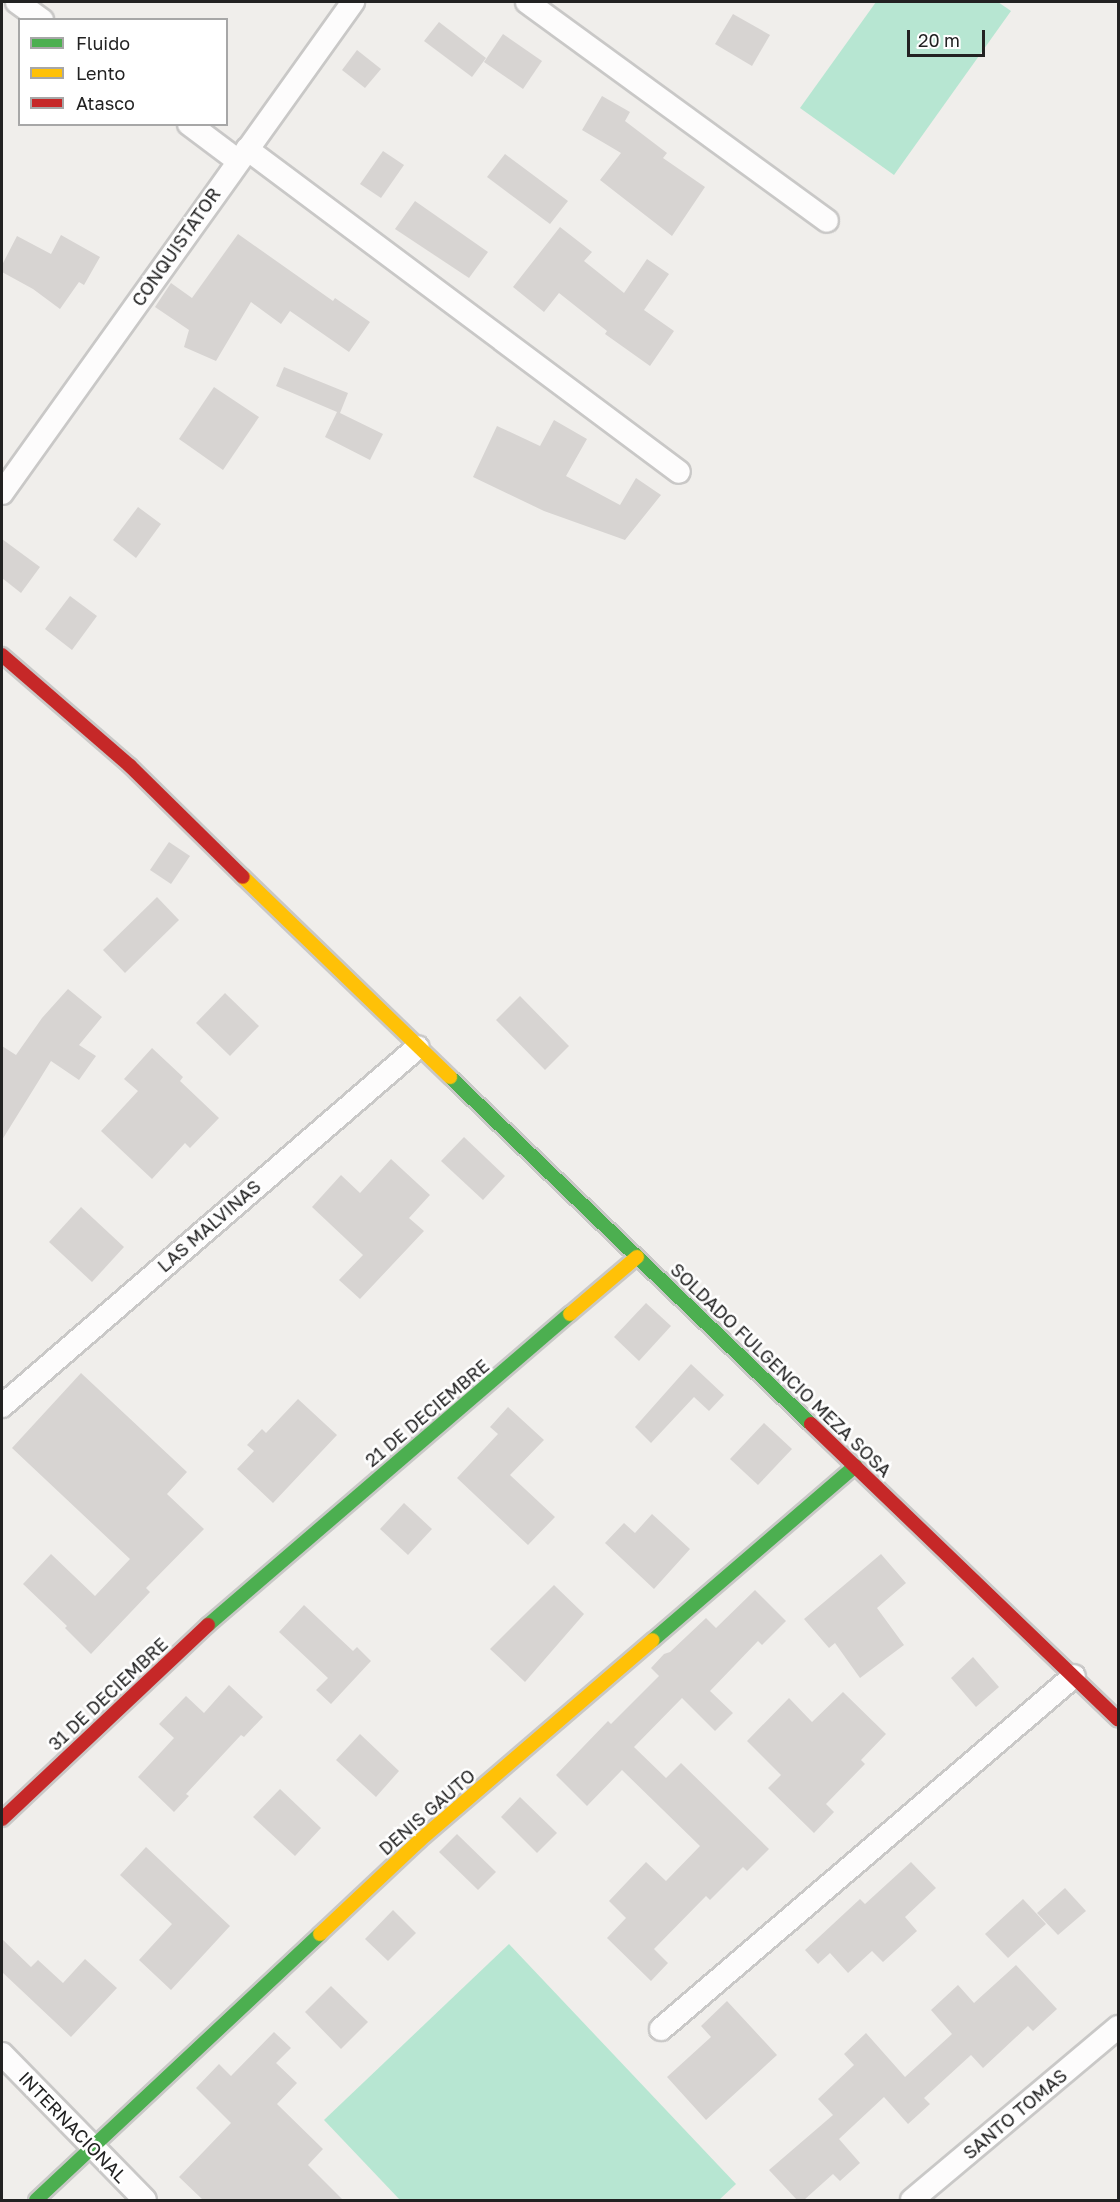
<!DOCTYPE html>
<style>
body{margin:0}
#map{position:relative;width:1120px;height:2202px;overflow:hidden;background:#f0eeeb;font-family:"Golos Text",sans-serif}
div>[style]{position:absolute}
.pitch>*{inset:0;background:#b7e6d2}
.building>*{inset:0;background:#d7d4d2}
.roads{filter:drop-shadow(2px 0 #c9c8c7) drop-shadow(-2px 0 #c9c8c7) drop-shadow(0 2px #c9c8c7) drop-shadow(0 -2px #c9c8c7)}
.street>*{height:22px;margin:-11px;padding:0 11px;transform-origin:11px;border-radius:11px;background:#fdfcfc}
.fast>*{height:14px;margin:-7px;padding:0 7px;transform-origin:7px;border-radius:7px;background:#4caf50}
.slow>*{height:14px;margin:-7px;padding:0 7px;transform-origin:7px;border-radius:7px;background:#ffc107}
.jam>*{height:14px;margin:-7px;padding:0 7px;transform-origin:7px;border-radius:7px;background:#c62828}
span{translate:-50% -50%;white-space:nowrap;text-align:center;line-height:1.15;-webkit-text-stroke:5px #fff;paint-order:stroke}
.street-label{font-size:18px;color:#222}
.frame{position:absolute;inset:0;border:3px solid #222;pointer-events:none}
.legend{position:absolute;left:18px;top:18px;width:210px;height:108px;box-sizing:border-box;background:#fff;border:2px solid #a7a7a7;margin:0;padding:8px 10px;list-style:none;font-size:18px;color:#222}
.legend li{display:flex;align-items:center;gap:12px;height:30px}
.legend b{width:30px;border:2px solid #a7a7a7}
.scale{position:absolute;left:907px;top:30px;width:78px;height:27px;box-sizing:border-box;border:3px solid #222;border-top:0;padding-left:8px;font-size:18px;line-height:21px;white-space:nowrap;color:#222;-webkit-text-stroke:4px #fff;paint-order:stroke}
</style>
<div id="map">
<div class="pitch">
<i style="clip-path:polygon(876px 2px,998px 2px,1011px 11px,894px 175px,800px 108px)"></i>
<i style="clip-path:polygon(509px 1944px,736px 2184px,719px 2200px,400px 2200px,324px 2120px)"></i>
</div>
<div class="building">
<i style="clip-path:polygon(733px 14px,770px 35px,752px 66px,715px 44px)"></i>
<i style="clip-path:polygon(439px 22px,486px 58px,472px 77px,424px 41px)"></i>
<i style="clip-path:polygon(503px 34px,542px 61px,523px 89px,484px 62px)"></i>
<i style="clip-path:polygon(357px 50px,381px 69px,365px 88px,342px 70px)"></i>
<i style="clip-path:polygon(602px 96px,630px 112px,625px 121px,667px 153px,663px 158px,705px 187px,672px 236px,600px 180px,621px 153px,582px 130px)"></i>
<i style="clip-path:polygon(383px 151px,404px 165px,381px 198px,360px 184px)"></i>
<i style="clip-path:polygon(505px 154px,568px 201px,550px 224px,487px 177px)"></i>
<i style="clip-path:polygon(415px 201px,488px 252px,469px 278px,395px 229px)"></i>
<i style="clip-path:polygon(560px 227px,592px 252px,584px 261px,624px 293px,647px 259px,669px 274px,644px 310px,674px 331px,650px 366px,605px 334px,607px 331px,559px 293px,544px 312px,513px 287px)"></i>
<i style="clip-path:polygon(238px 234px,333px 301px,335px 298px,370px 322px,349px 352px,290px 311px,281px 324px,251px 302px,216px 361px,184px 347px,189px 330px,155px 307px,171px 283px,192px 298px)"></i>
<i style="clip-path:polygon(61px 235px,100px 257px,84px 285px,79px 282px,60px 309px,33px 289px,2px 272px,2px 265px,17px 236px,51px 254px)"></i>
<i style="clip-path:polygon(284px 367px,348px 393px,340px 413px,383px 434px,370px 460px,325px 437px,337px 412px,276px 386px)"></i>
<i style="clip-path:polygon(214px 387px,259px 417px,223px 470px,179px 439px)"></i>
<i style="clip-path:polygon(554px 420px,587px 439px,566px 476px,620px 505px,636px 478px,661px 495px,625px 540px,544px 511px,473px 477px,497px 426px,540px 446px)"></i>
<i style="clip-path:polygon(138px 507px,161px 524px,136px 558px,113px 540px)"></i>
<i style="clip-path:polygon(2px 539px,40px 567px,21px 593px,2px 578px)"></i>
<i style="clip-path:polygon(70px 596px,97px 616px,72px 650px,45px 629px)"></i>
<i style="clip-path:polygon(169px 842px,190px 856px,171px 884px,150px 870px)"></i>
<i style="clip-path:polygon(157px 897px,179px 920px,125px 973px,103px 950px)"></i>
<i style="clip-path:polygon(68px 989px,102px 1017px,79px 1045px,96px 1056px,79px 1080px,51px 1061px,2px 1140px,2px 1046px,16px 1055px,42px 1018px)"></i>
<i style="clip-path:polygon(225px 993px,259px 1026px,230px 1056px,196px 1023px)"></i>
<i style="clip-path:polygon(520px 996px,569px 1046px,545px 1070px,496px 1020px)"></i>
<i style="clip-path:polygon(152px 1048px,183px 1077px,180px 1081px,219px 1118px,190px 1148px,185px 1143px,152px 1179px,101px 1131px,138px 1091px,124px 1079px)"></i>
<i style="clip-path:polygon(464px 1137px,505px 1176px,483px 1200px,441px 1161px)"></i>
<i style="clip-path:polygon(391px 1159px,430px 1195px,409px 1218px,424px 1231px,360px 1299px,339px 1280px,363px 1255px,312px 1207px,341px 1175px,360px 1193px)"></i>
<i style="clip-path:polygon(81px 1207px,124px 1247px,92px 1282px,49px 1242px)"></i>
<i style="clip-path:polygon(646px 1303px,671px 1326px,639px 1361px,614px 1337px)"></i>
<i style="clip-path:polygon(691px 1364px,724px 1395px,709px 1411px,694px 1397px,651px 1443px,635px 1427px)"></i>
<i style="clip-path:polygon(81px 1373px,187px 1472px,167px 1494px,204px 1529px,146px 1588px,150px 1592px,91px 1654px,65px 1628px,67px 1626px,23px 1584px,51px 1554px,95px 1596px,130px 1559px,12px 1448px)"></i>
<i style="clip-path:polygon(298px 1399px,337px 1435px,273px 1503px,237px 1469px,254px 1451px,247px 1445px,262px 1429px,266px 1433px)"></i>
<i style="clip-path:polygon(508px 1407px,544px 1440px,510px 1475px,555px 1517px,528px 1545px,457px 1478px,498px 1434px,490px 1427px)"></i>
<i style="clip-path:polygon(764px 1423px,792px 1449px,758px 1485px,730px 1459px)"></i>
<i style="clip-path:polygon(404px 1503px,432px 1529px,408px 1555px,380px 1529px)"></i>
<i style="clip-path:polygon(652px 1514px,690px 1549px,654px 1589px,605px 1543px,624px 1523px,635px 1533px)"></i>
<i style="clip-path:polygon(881px 1554px,906px 1583px,877px 1608px,904px 1645px,860px 1678px,835px 1643px,829px 1648px,804px 1619px)"></i>
<i style="clip-path:polygon(554px 1585px,584px 1614px,525px 1682px,490px 1649px)"></i>
<i style="clip-path:polygon(755px 1590px,786px 1621px,762px 1645px,758px 1641px,710px 1691px,733px 1713px,715px 1731px,682px 1698px,634px 1747px,666px 1778px,681px 1763px,769px 1849px,747px 1871px,743px 1867px,710px 1900px,706px 1896px,654px 1949px,668px 1963px,651px 1981px,607px 1938px,626px 1918px,609px 1901px,646px 1862px,666px 1881px,700px 1846px,622px 1770px,587px 1806px,556px 1775px,608px 1721px,611px 1724px,659px 1676px,651px 1668px,664px 1654px,670px 1652px,706px 1618px,716px 1628px)"></i>
<i style="clip-path:polygon(304px 1605px,353px 1651px,357px 1647px,371px 1661px,331px 1704px,316px 1690px,328px 1678px,279px 1632px)"></i>
<i style="clip-path:polygon(973px 1657px,999px 1687px,976px 1707px,951px 1678px)"></i>
<i style="clip-path:polygon(229px 1685px,263px 1717px,244px 1737px,241px 1735px,186px 1794px,189px 1796px,174px 1812px,138px 1777px,174px 1738px,159px 1724px,186px 1696px,204px 1713px)"></i>
<i style="clip-path:polygon(843px 1692px,886px 1734px,861px 1760px,865px 1764px,826px 1804px,834px 1812px,814px 1833px,768px 1788px,781px 1775px,747px 1741px,789px 1698px,812px 1722px)"></i>
<i style="clip-path:polygon(360px 1734px,399px 1771px,376px 1797px,336px 1760px)"></i>
<i style="clip-path:polygon(280px 1789px,321px 1828px,295px 1856px,253px 1817px)"></i>
<i style="clip-path:polygon(520px 1797px,557px 1833px,537px 1853px,501px 1817px)"></i>
<i style="clip-path:polygon(457px 1834px,496px 1872px,478px 1890px,439px 1852px)"></i>
<i style="clip-path:polygon(146px 1847px,230px 1926px,171px 1990px,139px 1960px,172px 1924px,120px 1875px)"></i>
<i style="clip-path:polygon(911px 1862px,936px 1888px,905px 1917px,917px 1931px,883px 1962px,872px 1951px,848px 1973px,830px 1953px,818px 1964px,805px 1950px,860px 1899px,865px 1904px)"></i>
<i style="clip-path:polygon(1065px 1888px,1086px 1911px,1058px 1935px,1037px 1913px)"></i>
<i style="clip-path:polygon(1023px 1899px,1046px 1924px,1008px 1958px,985px 1934px)"></i>
<i style="clip-path:polygon(393px 1910px,416px 1933px,388px 1961px,365px 1939px)"></i>
<i style="clip-path:polygon(2px 1939px,31px 1967px,38px 1960px,63px 1983px,85px 1959px,117px 1988px,71px 2037px,2px 1972px)"></i>
<i style="clip-path:polygon(1016px 1965px,1057px 2009px,1033px 2031px,1028px 2026px,983px 2068px,971px 2055px,924px 2098px,930px 2104px,908px 2124px,884px 2097px,839px 2139px,860px 2163px,840px 2181px,833px 2174px,804px 2200px,797px 2200px,769px 2170px,833px 2115px,818px 2099px,854px 2065px,844px 2054px,866px 2033px,905px 2077px,952px 2034px,931px 2010px,958px 1985px,974px 2003px)"></i>
<i style="clip-path:polygon(331px 1986px,368px 2022px,341px 2049px,305px 2012px)"></i>
<i style="clip-path:polygon(727px 2001px,777px 2055px,706px 2120px,667px 2077px,711px 2037px,701px 2026px)"></i>
<i style="clip-path:polygon(274px 2032px,291px 2048px,276px 2063px,297px 2083px,277px 2104px,323px 2149px,308px 2165px,343px 2200px,203px 2200px,179px 2177px,231px 2123px,196px 2088px,219px 2064px,231px 2076px)"></i>
</div>
<div class="roads">
<div class="street">
<i style="left:17px;top:2px;width:31px;rotate:36deg"></i>
<i style="left:527px;top:2px;width:371px;rotate:36.1deg"></i>
<i style="left:189px;top:124px;width:60px;rotate:36.9deg"></i>
<i style="left:247px;top:149px;width:539px;rotate:36.78deg"></i>
<i style="left:2px;top:493px;width:604px;rotate:-54.44deg"></i>
<i style="left:2px;top:1406px;width:549px;rotate:-40.79deg"></i>
<i style="left:661px;top:2029px;width:543px;rotate:-40.52deg"></i>
<i style="left:2px;top:2054px;width:204px;rotate:45.6deg"></i>
<i style="left:912px;top:2200px;width:269px;rotate:-40deg"></i>
</div>
<div class="fast">
<i style="left:450px;top:1077px;width:501px;rotate:43.87deg"></i>
<i style="left:208px;top:1625px;width:477px;rotate:-40.7deg"></i>
<i style="left:653px;top:1640px;width:267px;rotate:-40.7deg"></i>
<i style="left:36px;top:2200px;width:389px;rotate:-43.1deg"></i>
</div>
<div class="slow">
<i style="left:243px;top:877px;width:288px;rotate:44deg"></i>
<i style="left:570px;top:1314px;width:88px;rotate:-40.4deg"></i>
<i style="left:320px;top:1934px;width:136px;rotate:-43.2deg"></i>
<i style="left:419px;top:1841px;width:308px;rotate:-40.7deg"></i>
</div>
<div class="jam">
<i style="left:2px;top:655px;width:169px;rotate:40.9deg"></i>
<i style="left:130px;top:766px;width:158px;rotate:44.5deg"></i>
<i style="left:811px;top:1424px;width:426px;rotate:43.9deg"></i>
<i style="left:2px;top:1819px;width:283px;rotate:-43.3deg"></i>
</div>
</div>
<div class="street-label">
<span style="left:176px;top:247px;rotate:-55deg">CONQUISTATOR</span>
<span style="left:209px;top:1226px;rotate:-41deg">LAS MALVINAS</span>
<span style="left:781px;top:1370px;rotate:44deg">SOLDADO FULGENCIO MEZA SOSA</span>
<span style="left:427px;top:1413px;rotate:-40deg">21 DE DECIEMBRE</span>
<span style="left:108px;top:1694px;rotate:-43deg">31 DE DECIEMBRE</span>
<span style="left:427px;top:1812px;rotate:-41deg">DENIS GAUTO</span>
<span style="left:1015px;top:2114px;rotate:-40deg">SANTO TOMAS</span>
<span style="left:73px;top:2127px;rotate:46deg">INTERNACIONAL</span>
</div>
<div class="frame"></div>
<ul class="legend">
<li><b style="height:8px;background:#4caf50"></b>Fluido</li>
<li><b style="height:8px;background:#ffc107"></b>Lento</li>
<li><b style="height:8px;background:#c62828"></b>Atasco</li>
</ul>
<div class="scale">20 m</div>
</div>
